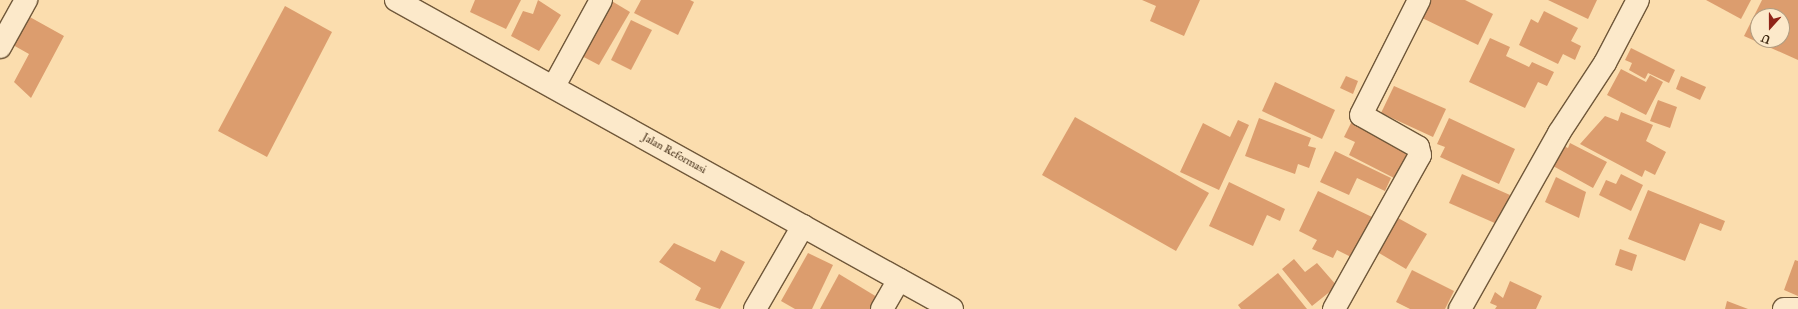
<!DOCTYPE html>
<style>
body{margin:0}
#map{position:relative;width:1798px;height:309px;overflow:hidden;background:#fbddae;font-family:"IM FELL Great Primer",serif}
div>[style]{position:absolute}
.building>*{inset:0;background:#dc9d6e}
.roads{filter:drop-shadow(1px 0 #70583a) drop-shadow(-1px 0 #70583a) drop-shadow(0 1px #70583a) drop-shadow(0 -1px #70583a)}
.minor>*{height:22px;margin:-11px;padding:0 11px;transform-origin:11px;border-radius:11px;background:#fce9ca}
span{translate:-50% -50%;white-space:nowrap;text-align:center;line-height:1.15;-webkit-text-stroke:4px #fce9ca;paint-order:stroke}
.street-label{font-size:11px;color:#412b14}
.north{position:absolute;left:1750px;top:8px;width:40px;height:40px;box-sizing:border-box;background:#fce9ca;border:1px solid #b19d81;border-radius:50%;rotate:201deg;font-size:11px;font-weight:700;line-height:16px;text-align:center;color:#412b14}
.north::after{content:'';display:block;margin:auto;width:14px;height:18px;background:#8f2418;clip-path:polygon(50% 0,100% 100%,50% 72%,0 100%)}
</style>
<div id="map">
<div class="building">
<i style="clip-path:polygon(475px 0,521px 0,506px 29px,470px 12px)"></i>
<i style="clip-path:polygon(538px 0,561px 15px,539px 51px,511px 36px,523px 11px,533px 14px)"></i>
<i style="clip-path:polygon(610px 0,630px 12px,599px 65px,578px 54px)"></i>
<i style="clip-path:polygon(641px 0,690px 0,694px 2px,678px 35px,634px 13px)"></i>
<i style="clip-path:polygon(1142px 0,1200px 0,1184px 36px,1150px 21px,1156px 6px)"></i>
<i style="clip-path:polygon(1426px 0,1465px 0,1493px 14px,1478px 45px,1418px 16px)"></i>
<i style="clip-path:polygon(1548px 0,1597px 0,1588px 19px)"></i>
<i style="clip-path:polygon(1706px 0,1751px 0,1741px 19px)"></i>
<i style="clip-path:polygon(evenodd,1762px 0,1798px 0,1798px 60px,1744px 36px,1762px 0,1758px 16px,1782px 16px,1782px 40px,1758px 40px,1758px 16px)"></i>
<i style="clip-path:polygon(285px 6px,332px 32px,267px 157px,218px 131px)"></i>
<i style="clip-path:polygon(1544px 11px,1578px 28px,1571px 41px,1581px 46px,1575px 60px,1563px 54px,1558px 64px,1519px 45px,1531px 19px,1538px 23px)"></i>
<i style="clip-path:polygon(28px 16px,64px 36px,31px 98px,14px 82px,29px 54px,13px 45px)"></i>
<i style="clip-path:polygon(631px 20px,652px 30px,631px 70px,611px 60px)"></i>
<i style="clip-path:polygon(1490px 38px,1510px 47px,1506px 56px,1529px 67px,1532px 62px,1554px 72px,1547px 86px,1538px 82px,1525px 108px,1469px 82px)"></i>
<i style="clip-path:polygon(1631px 48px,1675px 70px,1669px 83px,1648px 73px,1645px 79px,1629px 70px,1632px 63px,1625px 60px)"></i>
<i style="clip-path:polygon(1621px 69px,1646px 82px,1650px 75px,1663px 82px,1646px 115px,1607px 95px)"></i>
<i style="clip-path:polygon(1346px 76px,1358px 81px,1353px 94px,1340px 88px)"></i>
<i style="clip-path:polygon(1681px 76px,1706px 87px,1700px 100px,1676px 89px)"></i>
<i style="clip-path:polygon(1275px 82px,1335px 110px,1322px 139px,1262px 111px)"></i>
<i style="clip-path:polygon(1394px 86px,1446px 109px,1433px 137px,1381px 113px)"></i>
<i style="clip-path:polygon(1658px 100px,1677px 107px,1670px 128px,1650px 121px)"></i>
<i style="clip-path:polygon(1621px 112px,1653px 125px,1646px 141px,1666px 152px,1655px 175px,1645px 170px,1642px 177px,1580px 144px,1605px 116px,1618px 121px)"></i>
<i style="clip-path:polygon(1075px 117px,1209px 193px,1176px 251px,1042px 175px)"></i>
<i style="clip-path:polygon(1259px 118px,1311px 138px,1308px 146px,1316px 148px,1309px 168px,1298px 164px,1295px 174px,1245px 156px)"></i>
<i style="clip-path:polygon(1449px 118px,1515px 149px,1499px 184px,1440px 157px,1445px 147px,1437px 144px)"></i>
<i style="clip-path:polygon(1238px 120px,1249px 125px,1219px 190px,1180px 172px,1203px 123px,1230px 137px)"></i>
<i style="clip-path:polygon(1352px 121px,1411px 151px,1396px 179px,1349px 155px,1355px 142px,1344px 137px)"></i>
<i style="clip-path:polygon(1555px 142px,1568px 148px,1570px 143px,1607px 162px,1593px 188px,1544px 161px)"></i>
<i style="clip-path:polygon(1335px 151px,1391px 178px,1385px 191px,1357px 178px,1349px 195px,1320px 182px)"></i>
<i style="clip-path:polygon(1462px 174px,1510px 195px,1497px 224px,1449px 203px)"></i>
<i style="clip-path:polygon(1621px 174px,1643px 185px,1631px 211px,1599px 195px,1606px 180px,1616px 184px)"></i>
<i style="clip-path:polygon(1556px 177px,1586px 192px,1579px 218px,1545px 202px)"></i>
<i style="clip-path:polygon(1229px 182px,1285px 209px,1280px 221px,1267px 215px,1253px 246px,1209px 226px)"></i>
<i style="clip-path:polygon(1648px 190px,1725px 221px,1721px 231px,1700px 223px,1685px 261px,1628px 239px)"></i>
<i style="clip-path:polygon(1318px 191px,1372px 217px,1353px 258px,1337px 250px,1333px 258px,1312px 249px,1317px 240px,1299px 231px)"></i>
<i style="clip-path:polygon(1398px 218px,1427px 234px,1406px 269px,1379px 253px)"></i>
<i style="clip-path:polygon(674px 243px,715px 262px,721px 250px,745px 262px,720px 309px,695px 300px,701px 288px,659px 262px)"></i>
<i style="clip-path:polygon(1620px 249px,1637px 255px,1632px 271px,1615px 265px)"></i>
<i style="clip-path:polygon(808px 253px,833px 265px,812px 309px,795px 309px,781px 301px)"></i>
<i style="clip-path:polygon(1294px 259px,1305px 272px,1317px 263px,1337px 286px,1312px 306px,1282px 269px)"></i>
<i style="clip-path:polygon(1795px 260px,1798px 261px,1798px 296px,1784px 290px)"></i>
<i style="clip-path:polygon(1412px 270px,1454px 291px,1445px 309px,1410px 309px,1396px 302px)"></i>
<i style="clip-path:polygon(1278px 273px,1307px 309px,1241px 309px,1238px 305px)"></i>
<i style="clip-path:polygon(839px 274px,877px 297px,870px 309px,820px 309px)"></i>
<i style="clip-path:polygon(1510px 281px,1542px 296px,1536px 309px,1495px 309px,1497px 306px,1490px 303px,1495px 292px,1503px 298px)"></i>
<i style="clip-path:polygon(1727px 301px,1748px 309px,1725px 309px)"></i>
</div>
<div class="roads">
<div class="minor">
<i style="left:396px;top:0;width:636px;rotate:29.06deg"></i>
<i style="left:0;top:47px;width:54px;rotate:-61deg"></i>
<i style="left:554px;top:86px;width:98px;rotate:-61.3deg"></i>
<i style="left:755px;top:309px;width:96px;rotate:-60deg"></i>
<i style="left:882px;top:309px;width:34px;rotate:-60deg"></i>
<i style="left:1334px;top:309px;width:176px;rotate:-60.8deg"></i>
<i style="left:1420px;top:155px;width:8px;rotate:-104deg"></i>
<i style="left:1418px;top:147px;width:65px;rotate:-150.7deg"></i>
<i style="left:1361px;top:115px;width:129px;rotate:-63.2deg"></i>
<i style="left:1460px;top:309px;width:202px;rotate:-60.6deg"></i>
<i style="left:1559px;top:133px;width:84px;rotate:-56.7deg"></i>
<i style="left:1605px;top:63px;width:71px;rotate:-62.4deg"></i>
<i style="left:1784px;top:309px;width:14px"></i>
</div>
</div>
<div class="street-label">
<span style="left:674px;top:154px;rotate:29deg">Jalan Reformasi</span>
</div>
<div class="north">U</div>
</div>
